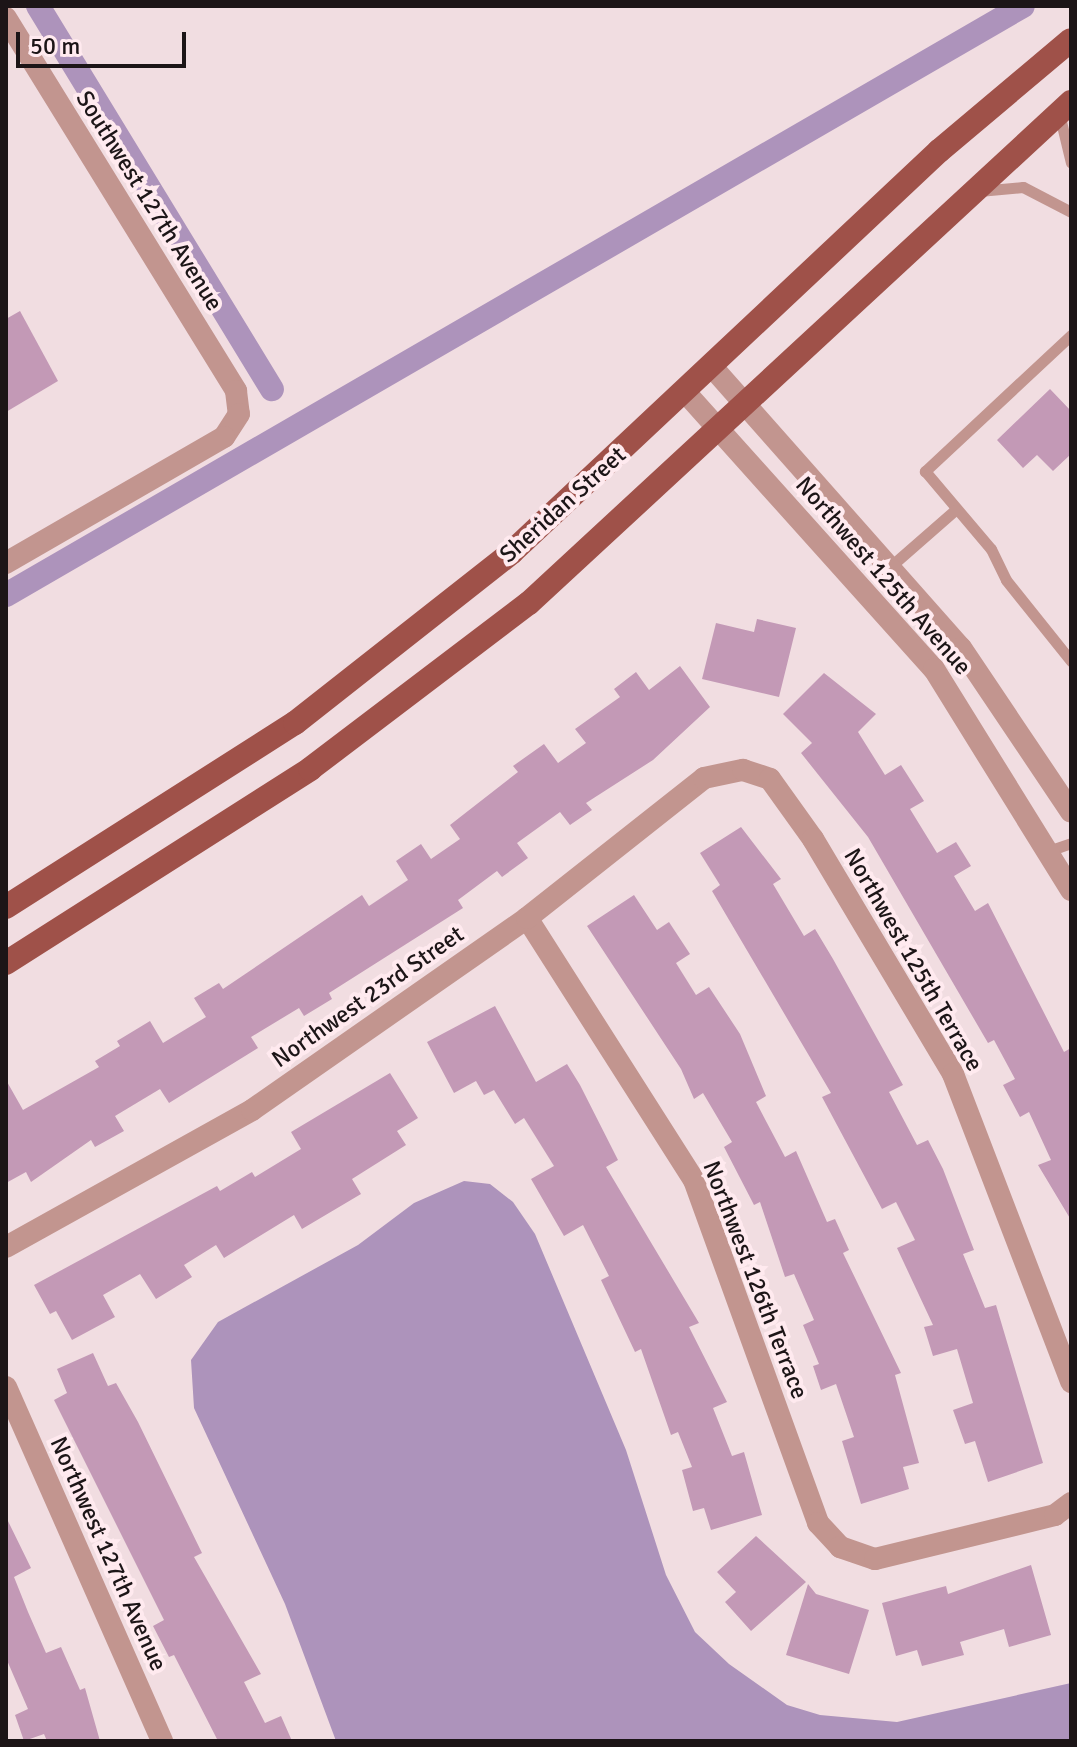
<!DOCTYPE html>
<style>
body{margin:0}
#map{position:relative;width:1077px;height:1747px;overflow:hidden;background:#f1dde1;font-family:Signika,sans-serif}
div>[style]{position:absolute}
.water>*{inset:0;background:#ad93bb}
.canal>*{height:24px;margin:-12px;padding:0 12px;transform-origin:12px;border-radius:12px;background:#ad93bb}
.building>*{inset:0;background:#c399b6}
.service>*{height:11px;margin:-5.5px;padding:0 5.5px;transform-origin:5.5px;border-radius:5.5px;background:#c2958f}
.minor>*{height:22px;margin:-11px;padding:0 11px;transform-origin:11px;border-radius:11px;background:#c2958f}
.primary>*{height:24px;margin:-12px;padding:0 12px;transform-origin:12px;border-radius:12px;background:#9f5149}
span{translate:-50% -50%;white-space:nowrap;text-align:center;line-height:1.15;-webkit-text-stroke:8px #ffeaef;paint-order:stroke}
.street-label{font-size:24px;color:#1c1517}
.frame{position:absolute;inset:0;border:8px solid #1c1517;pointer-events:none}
.scale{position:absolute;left:16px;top:32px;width:170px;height:36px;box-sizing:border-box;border:4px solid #1c1517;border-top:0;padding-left:10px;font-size:24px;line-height:28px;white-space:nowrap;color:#1c1517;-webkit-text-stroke:6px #ffeaef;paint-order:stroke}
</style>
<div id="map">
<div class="water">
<i style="clip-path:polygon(464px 1181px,490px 1184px,513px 1202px,535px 1234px,626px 1450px,666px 1575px,695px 1632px,729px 1664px,787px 1705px,820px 1715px,897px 1722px,1071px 1683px,1071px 1741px,336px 1741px,285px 1604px,194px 1408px,191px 1360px,218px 1322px,358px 1245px,414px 1203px)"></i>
</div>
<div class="canal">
<i style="left:38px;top:6px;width:449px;rotate:58.6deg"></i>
<i style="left:6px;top:595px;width:1175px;rotate:-30.08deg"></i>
</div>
<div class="building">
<i style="clip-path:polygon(20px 311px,58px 381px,6px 412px,6px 319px)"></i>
<i style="clip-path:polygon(1050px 389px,1071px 411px,1071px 454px,1053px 471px,1037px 455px,1023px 468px,997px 440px)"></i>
<i style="clip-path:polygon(757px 619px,796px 628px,779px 697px,702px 679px,716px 623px,754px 632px)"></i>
<i style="clip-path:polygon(680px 666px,710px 707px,653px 760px,586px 803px,592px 810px,570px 825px,560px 812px,517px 843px,528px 858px,502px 877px,497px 871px,458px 900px,463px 908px,329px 993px,332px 999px,304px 1016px,299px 1008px,251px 1037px,258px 1048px,169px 1103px,160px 1089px,115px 1116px,124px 1131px,95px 1147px,91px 1140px,31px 1182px,26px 1172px,6px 1183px,6px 1080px,23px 1110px,99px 1067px,95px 1061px,120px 1046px,117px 1041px,150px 1021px,163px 1043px,206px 1017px,194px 998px,219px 983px,223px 989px,362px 895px,369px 906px,408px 880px,396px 861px,421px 844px,431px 859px,460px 839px,450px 825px,518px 772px,513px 766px,544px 744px,558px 763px,586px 743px,575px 729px,620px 697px,614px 689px,636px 672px,649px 690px)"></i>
<i style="clip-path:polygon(824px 673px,876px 714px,858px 732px,885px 775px,901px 765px,924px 801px,910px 809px,937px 853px,956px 842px,971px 866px,954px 876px,975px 911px,988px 903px,1064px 1052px,1071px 1048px,1071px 1220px,1038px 1165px,1051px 1160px,1029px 1112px,1020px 1117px,1003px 1085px,1015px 1079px,994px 1040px,988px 1043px,868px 837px,801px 753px,812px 743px,783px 714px)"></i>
<i style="clip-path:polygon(741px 827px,781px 879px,773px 884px,804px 936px,815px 929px,833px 959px,903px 1085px,889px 1092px,917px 1145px,928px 1140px,943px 1169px,974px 1250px,963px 1254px,985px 1308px,996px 1305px,1043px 1463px,988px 1482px,975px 1441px,965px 1444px,953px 1410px,973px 1403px,957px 1349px,933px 1356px,924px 1327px,933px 1325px,897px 1248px,915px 1240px,896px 1202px,882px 1209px,822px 1097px,831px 1093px,712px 891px,720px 885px,700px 853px)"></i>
<i style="clip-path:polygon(634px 895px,657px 930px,669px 922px,690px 954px,676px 963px,696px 995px,709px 987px,740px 1034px,766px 1096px,756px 1102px,785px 1157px,796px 1151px,827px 1222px,835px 1219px,849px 1250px,843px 1253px,901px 1373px,895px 1375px,919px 1463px,903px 1467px,909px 1489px,861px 1504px,842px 1441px,854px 1437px,836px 1384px,821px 1390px,813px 1366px,819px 1364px,803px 1325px,814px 1320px,794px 1274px,785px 1277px,760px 1202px,754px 1205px,724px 1147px,732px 1142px,703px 1093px,694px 1099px,681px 1069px,587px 926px)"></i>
<i style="clip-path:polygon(495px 1006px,536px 1082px,567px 1064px,580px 1085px,618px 1160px,606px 1167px,699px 1323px,689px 1327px,727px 1402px,713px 1408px,732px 1456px,744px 1452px,762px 1515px,711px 1530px,704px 1508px,693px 1511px,682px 1470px,692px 1467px,678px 1432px,671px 1435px,641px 1349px,635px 1352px,601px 1280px,609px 1276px,583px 1225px,564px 1236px,531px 1179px,554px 1166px,524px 1118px,515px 1124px,494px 1090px,484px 1095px,476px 1081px,454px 1093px,427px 1042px)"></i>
<i style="clip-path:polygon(390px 1073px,418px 1118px,397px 1131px,406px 1145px,352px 1179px,361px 1194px,302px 1229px,294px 1215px,224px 1258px,216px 1245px,184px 1265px,192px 1277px,156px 1299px,140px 1274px,103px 1295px,115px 1317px,72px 1340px,56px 1311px,50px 1314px,34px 1285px,217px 1186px,220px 1191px,252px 1172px,255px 1177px,301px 1149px,291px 1132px)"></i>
<i style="clip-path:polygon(93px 1353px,108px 1386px,116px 1383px,138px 1422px,202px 1553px,194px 1557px,261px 1674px,244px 1682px,265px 1723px,281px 1716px,292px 1741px,218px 1741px,174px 1655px,169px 1657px,153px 1626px,164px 1620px,54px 1400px,67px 1393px,57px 1369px)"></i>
<i style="clip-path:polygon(6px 1517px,31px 1568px,14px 1577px,28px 1612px,46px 1653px,61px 1647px,80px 1690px,85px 1688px,100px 1741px,47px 1741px,44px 1734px,24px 1741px,15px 1715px,28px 1709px,6px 1658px)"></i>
<i style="clip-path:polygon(756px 1536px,806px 1582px,751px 1631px,725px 1602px,736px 1592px,717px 1572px)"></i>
<i style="clip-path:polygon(1031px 1565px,1051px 1635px,1009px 1647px,1004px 1629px,960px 1642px,964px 1655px,922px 1666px,917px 1650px,896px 1656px,882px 1603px,946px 1586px,948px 1594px)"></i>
<i style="clip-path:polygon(808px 1584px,816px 1594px,869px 1610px,849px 1674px,786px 1655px)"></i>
</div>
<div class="service">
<i style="left:1059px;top:113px;width:51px;rotate:76.5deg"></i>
<i style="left:979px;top:191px;width:44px;rotate:-5.2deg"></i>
<i style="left:1023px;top:187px;width:54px;rotate:27.5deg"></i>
<i style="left:1071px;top:335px;width:200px;rotate:137deg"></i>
<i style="left:925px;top:471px;width:102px;rotate:49.8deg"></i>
<i style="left:991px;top:549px;width:34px;rotate:64deg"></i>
<i style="left:1006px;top:580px;width:104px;rotate:51.3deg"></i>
<i style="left:891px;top:566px;width:85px;rotate:-41.2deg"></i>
<i style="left:1051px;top:850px;width:21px;rotate:-19deg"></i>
</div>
<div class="minor">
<i style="left:6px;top:18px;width:438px;rotate:58.3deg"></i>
<i style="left:236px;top:391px;width:23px;rotate:83deg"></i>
<i style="left:239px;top:414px;width:27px;rotate:123deg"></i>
<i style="left:224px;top:437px;width:252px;rotate:150deg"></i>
<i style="left:713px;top:368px;width:374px;rotate:48.5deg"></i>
<i style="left:961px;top:648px;width:197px;rotate:56.1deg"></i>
<i style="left:686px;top:393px;width:371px;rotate:48.1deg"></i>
<i style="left:934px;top:669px;width:260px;rotate:58.2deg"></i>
<i style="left:527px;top:918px;width:311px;rotate:57.5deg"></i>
<i style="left:694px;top:1180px;width:365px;rotate:70.1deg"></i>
<i style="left:818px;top:1523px;width:33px;rotate:47deg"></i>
<i style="left:840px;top:1547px;width:37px;rotate:19deg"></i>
<i style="left:875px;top:1559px;width:185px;rotate:-13.7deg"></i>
<i style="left:1055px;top:1515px;width:20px;rotate:-37deg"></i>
<i style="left:6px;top:1247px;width:282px;rotate:-29.1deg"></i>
<i style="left:252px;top:1110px;width:335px;rotate:-34.9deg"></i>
<i style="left:527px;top:918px;width:226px;rotate:-38.3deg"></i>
<i style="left:704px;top:778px;width:40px;rotate:-12deg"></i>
<i style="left:743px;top:770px;width:28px;rotate:18deg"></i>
<i style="left:770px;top:779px;width:74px;rotate:54.4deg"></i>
<i style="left:813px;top:839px;width:274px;rotate:59.2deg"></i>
<i style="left:953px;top:1074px;width:330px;rotate:69deg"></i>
<i style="left:6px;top:1387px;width:387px;rotate:66.2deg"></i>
</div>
<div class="primary">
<i style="left:6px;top:907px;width:343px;rotate:-32.5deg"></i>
<i style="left:295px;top:723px;width:276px;rotate:-38.2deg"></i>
<i style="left:512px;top:552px;width:586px;rotate:-43.2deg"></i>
<i style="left:939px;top:151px;width:172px;rotate:-40.1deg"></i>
<i style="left:6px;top:963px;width:361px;rotate:-32.5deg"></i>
<i style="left:310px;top:769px;width:275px;rotate:-37.2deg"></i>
<i style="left:529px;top:603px;width:738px;rotate:-42.75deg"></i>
</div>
<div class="street-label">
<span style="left:149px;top:201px;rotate:58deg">Southwest 127th Avenue</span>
<span style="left:563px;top:505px;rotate:-42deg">Sheridan Street</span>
<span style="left:883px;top:576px;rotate:49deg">Northwest 125th Avenue</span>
<span style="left:913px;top:960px;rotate:60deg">Northwest 125th Terrace</span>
<span style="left:368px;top:997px;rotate:-35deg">Northwest 23rd Street</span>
<span style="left:755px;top:1280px;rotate:69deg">Northwest 126th Terrace</span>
<span style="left:108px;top:1554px;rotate:66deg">Northwest 127th Avenue</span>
</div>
<div class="frame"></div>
<div class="scale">50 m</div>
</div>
